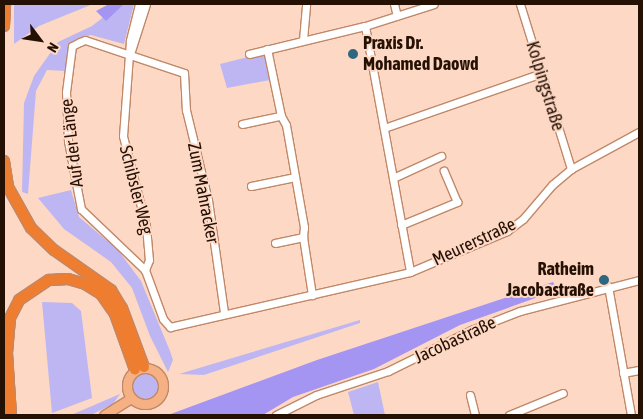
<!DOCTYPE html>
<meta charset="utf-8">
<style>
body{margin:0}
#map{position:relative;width:643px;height:419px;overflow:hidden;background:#fdd8c4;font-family:"Asap Condensed",sans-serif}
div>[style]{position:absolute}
.green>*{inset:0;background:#beb6f2}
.round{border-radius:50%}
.forest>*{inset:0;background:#a595f3}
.roads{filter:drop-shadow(1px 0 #c08868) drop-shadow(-1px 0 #c08868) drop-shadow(0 1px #c08868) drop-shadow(0 -1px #c08868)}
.minor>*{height:7px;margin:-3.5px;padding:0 3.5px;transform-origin:3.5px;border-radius:3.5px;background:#fff}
.major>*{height:9px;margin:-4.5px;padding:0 4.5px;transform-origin:4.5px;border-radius:4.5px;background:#f5b183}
.major>.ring{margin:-4.5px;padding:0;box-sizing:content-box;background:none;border:9px solid #f5b183;border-radius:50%}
.highway>*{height:10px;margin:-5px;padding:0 5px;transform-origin:5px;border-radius:5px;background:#ef7d30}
.dots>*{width:14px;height:14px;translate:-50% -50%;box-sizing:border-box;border:2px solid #fdd8c4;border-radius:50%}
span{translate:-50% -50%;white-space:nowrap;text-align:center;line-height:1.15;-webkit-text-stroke:4px #fdd8c4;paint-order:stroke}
.poi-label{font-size:18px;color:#251004;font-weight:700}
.left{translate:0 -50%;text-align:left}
.right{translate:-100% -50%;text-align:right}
.street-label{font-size:18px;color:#251004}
.frame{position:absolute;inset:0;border:5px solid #251004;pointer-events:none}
.north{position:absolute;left:15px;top:15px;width:50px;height:50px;-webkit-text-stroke:4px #fdd8c4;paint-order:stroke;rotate:121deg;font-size:14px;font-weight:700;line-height:20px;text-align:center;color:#251004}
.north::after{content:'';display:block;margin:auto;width:18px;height:22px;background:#251004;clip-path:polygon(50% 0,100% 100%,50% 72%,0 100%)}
</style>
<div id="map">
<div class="green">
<i style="clip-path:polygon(14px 4px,93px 4px,39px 26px,14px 44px)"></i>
<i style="clip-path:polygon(120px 4px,134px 4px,124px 44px,91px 35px,76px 39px,70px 44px,66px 71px,47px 70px,36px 91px,28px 194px,22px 192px,24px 103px,34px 76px,58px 42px,92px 26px)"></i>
<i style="clip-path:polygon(264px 53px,270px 80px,227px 88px,220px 64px)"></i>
<i style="clip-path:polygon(71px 190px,79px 217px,118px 250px,141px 281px,170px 351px,173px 360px,168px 372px,150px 336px,132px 288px,111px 262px,64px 229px,38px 198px)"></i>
<i style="clip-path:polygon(42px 302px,72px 303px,81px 311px,92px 398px,52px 413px)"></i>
<i style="clip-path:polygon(360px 320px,360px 323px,204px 375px,179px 374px)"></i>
<i class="round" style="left:131px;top:371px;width:28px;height:28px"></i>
<i style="clip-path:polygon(378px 382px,385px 415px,354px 415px,348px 392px)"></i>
<i style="clip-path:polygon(120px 394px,113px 404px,91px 415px,71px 415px)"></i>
</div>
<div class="forest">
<i style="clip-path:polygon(109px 4px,124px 4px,106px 21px,96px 11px)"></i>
<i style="clip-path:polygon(553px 282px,558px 290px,460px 325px,374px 369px,293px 397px,263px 415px,168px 415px,317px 360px)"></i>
</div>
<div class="roads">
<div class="minor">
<i style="left:139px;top:4px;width:38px;rotate:104deg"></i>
<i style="left:130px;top:41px;width:95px;rotate:94.2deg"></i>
<i style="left:123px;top:136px;width:93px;rotate:75.7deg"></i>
<i style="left:146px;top:226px;width:34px;rotate:85deg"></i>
<i style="left:149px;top:260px;width:11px;rotate:112deg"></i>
<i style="left:145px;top:270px;width:52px;rotate:69.8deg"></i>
<i style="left:163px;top:319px;width:11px;rotate:49deg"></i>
<i style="left:170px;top:327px;width:246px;rotate:-12.9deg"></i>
<i style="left:410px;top:272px;width:43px;rotate:-23deg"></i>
<i style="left:450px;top:255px;width:62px;rotate:-22.8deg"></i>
<i style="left:507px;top:231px;width:20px;rotate:-37deg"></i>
<i style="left:523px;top:219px;width:45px;rotate:-49.5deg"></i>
<i style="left:552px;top:185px;width:25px;rotate:-40deg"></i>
<i style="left:571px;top:169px;width:77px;rotate:-28.6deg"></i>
<i style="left:394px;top:4px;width:12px;rotate:76deg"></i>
<i style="left:520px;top:4px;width:173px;rotate:72.8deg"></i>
<i style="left:365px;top:26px;width:250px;rotate:79.6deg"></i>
<i style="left:303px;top:40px;width:36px;rotate:-85deg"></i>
<i style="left:267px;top:49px;width:68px;rotate:78.2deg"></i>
<i style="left:281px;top:116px;width:10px;rotate:61deg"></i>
<i style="left:286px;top:125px;width:104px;rotate:80deg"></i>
<i style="left:304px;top:227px;width:10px;rotate:96deg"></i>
<i style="left:303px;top:237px;width:59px;rotate:81.2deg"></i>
<i style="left:131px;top:51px;width:49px;rotate:-72.3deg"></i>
<i style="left:249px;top:54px;width:119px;rotate:-13.6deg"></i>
<i style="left:365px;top:26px;width:72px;rotate:-17.7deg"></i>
<i style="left:242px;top:124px;width:40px;rotate:-12deg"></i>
<i style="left:384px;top:128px;width:167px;rotate:-19.2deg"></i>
<i style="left:393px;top:178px;width:53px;rotate:-24.6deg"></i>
<i style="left:251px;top:186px;width:45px;rotate:-11.6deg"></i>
<i style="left:401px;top:225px;width:61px;rotate:-22.3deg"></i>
<i style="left:457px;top:202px;width:34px;rotate:-113deg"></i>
<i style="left:275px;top:243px;width:29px;rotate:-12deg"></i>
<i style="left:145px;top:270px;width:88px;rotate:-136.4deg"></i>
<i style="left:81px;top:209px;width:69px;rotate:-100.8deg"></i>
<i style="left:68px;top:141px;width:49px;rotate:-92.3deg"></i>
<i style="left:66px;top:92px;width:46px;rotate:-82.6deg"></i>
<i style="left:72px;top:46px;width:9px;rotate:-27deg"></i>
<i style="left:80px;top:42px;width:5px;rotate:-22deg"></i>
<i style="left:85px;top:40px;width:104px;rotate:18.4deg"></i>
<i style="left:184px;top:73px;width:37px;rotate:87deg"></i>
<i style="left:186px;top:110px;width:93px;rotate:76.3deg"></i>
<i style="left:208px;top:200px;width:114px;rotate:81.9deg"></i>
<i style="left:608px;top:286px;width:131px;rotate:79.9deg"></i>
<i style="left:623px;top:373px;width:16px;rotate:-11deg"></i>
<i style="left:470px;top:395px;width:21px;rotate:76deg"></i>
<i style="left:276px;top:415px;width:45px;rotate:-26.6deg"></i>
<i style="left:316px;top:395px;width:76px;rotate:-18.4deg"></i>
<i style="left:388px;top:371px;width:93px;rotate:-26.3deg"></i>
<i style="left:471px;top:330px;width:53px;rotate:-21.2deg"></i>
<i style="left:520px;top:311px;width:123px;rotate:-14.6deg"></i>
<i style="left:509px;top:415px;width:58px;rotate:-22.2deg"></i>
</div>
<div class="major">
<i class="ring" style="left:127px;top:368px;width:27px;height:27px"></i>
<i style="left:104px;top:415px;width:32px;rotate:-32deg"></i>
</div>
<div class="highway">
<i style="left:4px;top:26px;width:22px;rotate:-87deg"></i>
<i style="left:4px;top:161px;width:26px;rotate:81deg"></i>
<i style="left:8px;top:187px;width:47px;rotate:60.7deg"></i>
<i style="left:31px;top:228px;width:32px;rotate:44deg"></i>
<i style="left:54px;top:250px;width:70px;rotate:35.1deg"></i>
<i style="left:111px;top:290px;width:21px;rotate:59deg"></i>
<i style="left:122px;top:308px;width:63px;rotate:69.6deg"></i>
<i style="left:11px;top:415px;width:62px;rotate:-93.7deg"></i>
<i style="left:7px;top:353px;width:35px;rotate:-85deg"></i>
<i style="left:10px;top:318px;width:20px;rotate:-63deg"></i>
<i style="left:19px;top:300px;width:36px;rotate:-34deg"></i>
<i style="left:49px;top:280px;width:19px;rotate:-3deg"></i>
<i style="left:68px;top:279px;width:18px;rotate:16deg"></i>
<i style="left:85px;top:284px;width:19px;rotate:32deg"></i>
<i style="left:101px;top:294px;width:24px;rotate:55deg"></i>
<i style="left:115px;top:314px;width:59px;rotate:70.3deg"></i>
</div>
</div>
<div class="dots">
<i style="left:353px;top:54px;background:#2e6780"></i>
<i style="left:604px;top:280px;background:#2e6780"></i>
</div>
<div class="poi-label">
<span class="left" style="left:363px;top:54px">Praxis Dr.<br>Mohamed Daowd</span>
<span class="right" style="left:594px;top:280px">Ratheim<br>Jacobastraße</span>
</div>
<div class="street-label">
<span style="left:545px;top:86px;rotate:73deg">Kolpingstraße</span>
<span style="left:72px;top:143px;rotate:-97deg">Auf der Länge</span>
<span style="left:136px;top:190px;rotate:76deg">Schibsler Weg</span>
<span style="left:203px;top:193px;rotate:79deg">Zum Mahracker</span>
<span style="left:474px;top:242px;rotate:-25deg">Meurerstraße</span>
<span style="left:455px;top:340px;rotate:-25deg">Jacobastraße</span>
</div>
<div class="frame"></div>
<div class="north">N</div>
</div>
